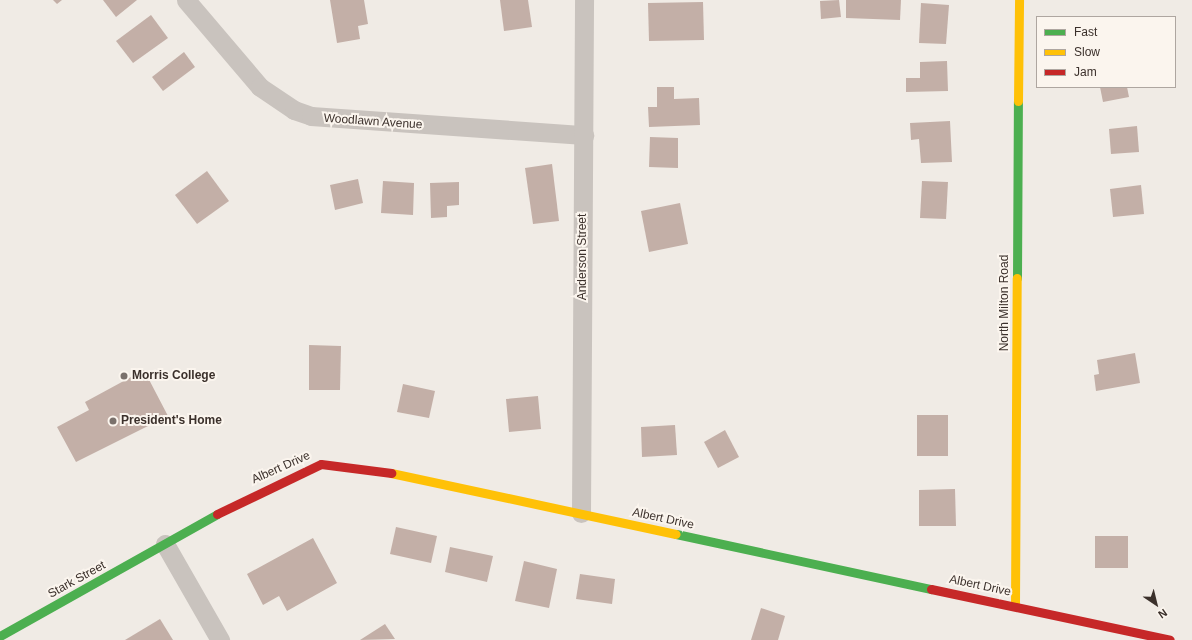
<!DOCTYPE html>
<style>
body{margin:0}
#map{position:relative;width:1192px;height:640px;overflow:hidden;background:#f0ebe5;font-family:Arial,sans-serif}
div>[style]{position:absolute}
.building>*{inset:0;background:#c3afa7}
.street>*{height:19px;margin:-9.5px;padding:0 9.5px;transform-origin:9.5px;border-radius:9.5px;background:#c9c3be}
.fast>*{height:9px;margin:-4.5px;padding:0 4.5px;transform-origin:4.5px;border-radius:4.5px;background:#4caf50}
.slow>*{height:9px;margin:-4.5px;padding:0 4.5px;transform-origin:4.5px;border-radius:4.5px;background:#ffc107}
.jam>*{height:9px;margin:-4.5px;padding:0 4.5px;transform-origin:4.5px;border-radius:4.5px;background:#c62828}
.dots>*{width:11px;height:11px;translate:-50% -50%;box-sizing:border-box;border:2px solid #fbf5ee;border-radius:50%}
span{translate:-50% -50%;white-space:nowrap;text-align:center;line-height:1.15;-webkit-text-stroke:4px #fbf5ee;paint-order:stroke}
.street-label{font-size:12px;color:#3b302b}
.poi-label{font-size:12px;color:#3b302b;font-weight:700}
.left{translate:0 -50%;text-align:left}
.legend{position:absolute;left:1036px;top:16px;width:140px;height:72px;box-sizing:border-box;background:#fbf5ee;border:1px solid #aea6a0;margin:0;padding:5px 7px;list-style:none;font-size:12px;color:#3b302b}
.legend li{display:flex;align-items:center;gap:8px;height:20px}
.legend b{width:20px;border:1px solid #aea6a0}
.north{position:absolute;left:1136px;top:584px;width:40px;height:40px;-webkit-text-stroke:3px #fbf5ee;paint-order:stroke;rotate:145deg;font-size:11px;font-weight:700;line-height:16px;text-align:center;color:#3b302b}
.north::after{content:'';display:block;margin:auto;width:14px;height:18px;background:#3b302b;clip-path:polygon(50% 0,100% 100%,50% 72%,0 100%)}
</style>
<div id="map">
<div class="building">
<i style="clip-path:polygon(53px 0,62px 0,57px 4px)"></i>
<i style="clip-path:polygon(103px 0,137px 0,116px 17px)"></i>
<i style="clip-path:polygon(330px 0,364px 0,368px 24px,358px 26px,360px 39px,337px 43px)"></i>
<i style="clip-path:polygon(500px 0,528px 0,532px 27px,504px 31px)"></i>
<i style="clip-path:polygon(839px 0,841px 17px,821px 19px,820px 1px)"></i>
<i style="clip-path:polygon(846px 0,901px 0,900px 20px,846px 18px)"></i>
<i style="clip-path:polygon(703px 2px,704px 40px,649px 41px,648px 3px)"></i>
<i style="clip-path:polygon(921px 3px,949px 5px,946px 44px,919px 43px)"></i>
<i style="clip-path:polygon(151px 15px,168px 38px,133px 63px,116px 41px)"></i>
<i style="clip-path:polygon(184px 52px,195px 67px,163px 91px,152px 77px)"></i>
<i style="clip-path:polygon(947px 61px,948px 91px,906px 92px,906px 78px,920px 78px,920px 62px)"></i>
<i style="clip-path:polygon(657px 87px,674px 87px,674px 99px,699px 98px,700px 125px,649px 127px,648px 107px,657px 107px)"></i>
<i style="clip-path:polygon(1100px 87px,1127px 87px,1129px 97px,1103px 102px)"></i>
<i style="clip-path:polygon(950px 121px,952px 162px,921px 163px,919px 139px,911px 140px,910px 123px)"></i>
<i style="clip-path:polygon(1137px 126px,1139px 152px,1111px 154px,1109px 129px)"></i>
<i style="clip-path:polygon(650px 137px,678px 138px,678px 168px,649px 167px)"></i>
<i style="clip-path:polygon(552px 164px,559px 221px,533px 224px,525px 168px)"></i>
<i style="clip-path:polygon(207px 171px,229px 201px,197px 224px,175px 195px)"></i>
<i style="clip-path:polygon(358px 179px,363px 203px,335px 210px,330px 185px)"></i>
<i style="clip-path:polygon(383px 181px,414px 183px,413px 215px,381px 213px)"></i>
<i style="clip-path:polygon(922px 181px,948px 182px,946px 219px,920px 218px)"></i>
<i style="clip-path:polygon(459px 182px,459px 205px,447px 206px,447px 217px,431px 218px,430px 183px)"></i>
<i style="clip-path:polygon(1141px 185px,1144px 214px,1113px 217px,1110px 189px)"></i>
<i style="clip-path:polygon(680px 203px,688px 244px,649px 252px,641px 211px)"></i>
<i style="clip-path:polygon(309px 345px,341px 346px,340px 390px,309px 390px)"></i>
<i style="clip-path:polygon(1135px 353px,1140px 383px,1096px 391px,1094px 375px,1099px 374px,1097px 360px)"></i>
<i style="clip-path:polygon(144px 370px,168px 416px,76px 462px,57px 427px,89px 410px,85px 402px)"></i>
<i style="clip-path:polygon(403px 384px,435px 391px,429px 418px,397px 412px)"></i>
<i style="clip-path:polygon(538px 396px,541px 429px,509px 432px,506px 399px)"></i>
<i style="clip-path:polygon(917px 415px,948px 415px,948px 456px,917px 456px)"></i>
<i style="clip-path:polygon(675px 425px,677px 455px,642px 457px,641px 427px)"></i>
<i style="clip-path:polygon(725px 430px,739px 457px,718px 468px,704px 442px)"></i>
<i style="clip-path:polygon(955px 489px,956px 526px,919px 526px,919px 490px)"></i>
<i style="clip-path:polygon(396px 527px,437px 536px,431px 563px,390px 554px)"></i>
<i style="clip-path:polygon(1095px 536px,1128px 536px,1128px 568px,1095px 568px)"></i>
<i style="clip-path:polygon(313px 538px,337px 583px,287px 611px,279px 596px,263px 605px,247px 574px)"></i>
<i style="clip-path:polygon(450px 547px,493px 556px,487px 582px,445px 572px)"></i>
<i style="clip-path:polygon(524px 561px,557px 569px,549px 608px,515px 601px)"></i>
<i style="clip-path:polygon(580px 574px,615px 579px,612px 604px,576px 599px)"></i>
<i style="clip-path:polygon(761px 608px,785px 616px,778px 640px,751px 640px)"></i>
<i style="clip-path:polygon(160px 619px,173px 640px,125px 640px)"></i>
<i style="clip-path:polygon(385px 624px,395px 639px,360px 640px)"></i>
</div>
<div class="street">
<i style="left:186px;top:0;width:114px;rotate:49.6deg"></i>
<i style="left:260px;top:87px;width:41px;rotate:34.1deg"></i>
<i style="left:294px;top:110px;width:18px;rotate:19deg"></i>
<i style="left:311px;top:116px;width:274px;rotate:4deg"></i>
<i style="left:581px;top:513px;width:513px;rotate:-89.66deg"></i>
<i style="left:165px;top:544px;width:111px;rotate:60.2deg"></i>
</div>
<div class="fast">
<i style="left:1017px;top:278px;width:177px;rotate:-89.7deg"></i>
<i style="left:676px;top:534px;width:261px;rotate:12.2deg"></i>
<i style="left:0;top:636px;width:249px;rotate:-29.3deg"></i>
</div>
<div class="slow">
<i style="left:1018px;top:101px;width:101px;rotate:-89.4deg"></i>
<i style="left:391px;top:473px;width:291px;rotate:12.1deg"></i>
<i style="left:1015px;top:606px;width:328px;rotate:-89.7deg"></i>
</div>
<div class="jam">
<i style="left:217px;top:514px;width:115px;rotate:-25.7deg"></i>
<i style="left:321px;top:464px;width:71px;rotate:7.3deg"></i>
<i style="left:931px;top:589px;width:244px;rotate:12deg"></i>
</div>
<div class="dots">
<i style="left:124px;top:376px;background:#7a716c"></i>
<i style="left:113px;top:421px;background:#7a716c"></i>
</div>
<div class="street-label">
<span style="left:373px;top:122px;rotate:4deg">Woodlawn Avenue</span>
<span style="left:583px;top:257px;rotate:-90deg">Anderson Street</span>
<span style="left:1005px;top:303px;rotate:-90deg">North Milton Road</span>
<span style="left:281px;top:468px;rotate:-24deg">Albert Drive</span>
<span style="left:663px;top:519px;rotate:12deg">Albert Drive</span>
<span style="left:77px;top:580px;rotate:-29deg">Stark Street</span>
<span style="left:980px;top:586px;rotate:12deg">Albert Drive</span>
</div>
<div class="poi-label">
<span class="left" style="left:132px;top:376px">Morris College</span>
<span class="left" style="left:121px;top:421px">President's Home</span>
</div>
<ul class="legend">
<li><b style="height:5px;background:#4caf50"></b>Fast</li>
<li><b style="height:5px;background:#ffc107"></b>Slow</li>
<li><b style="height:5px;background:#c62828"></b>Jam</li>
</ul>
<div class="north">N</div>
</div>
